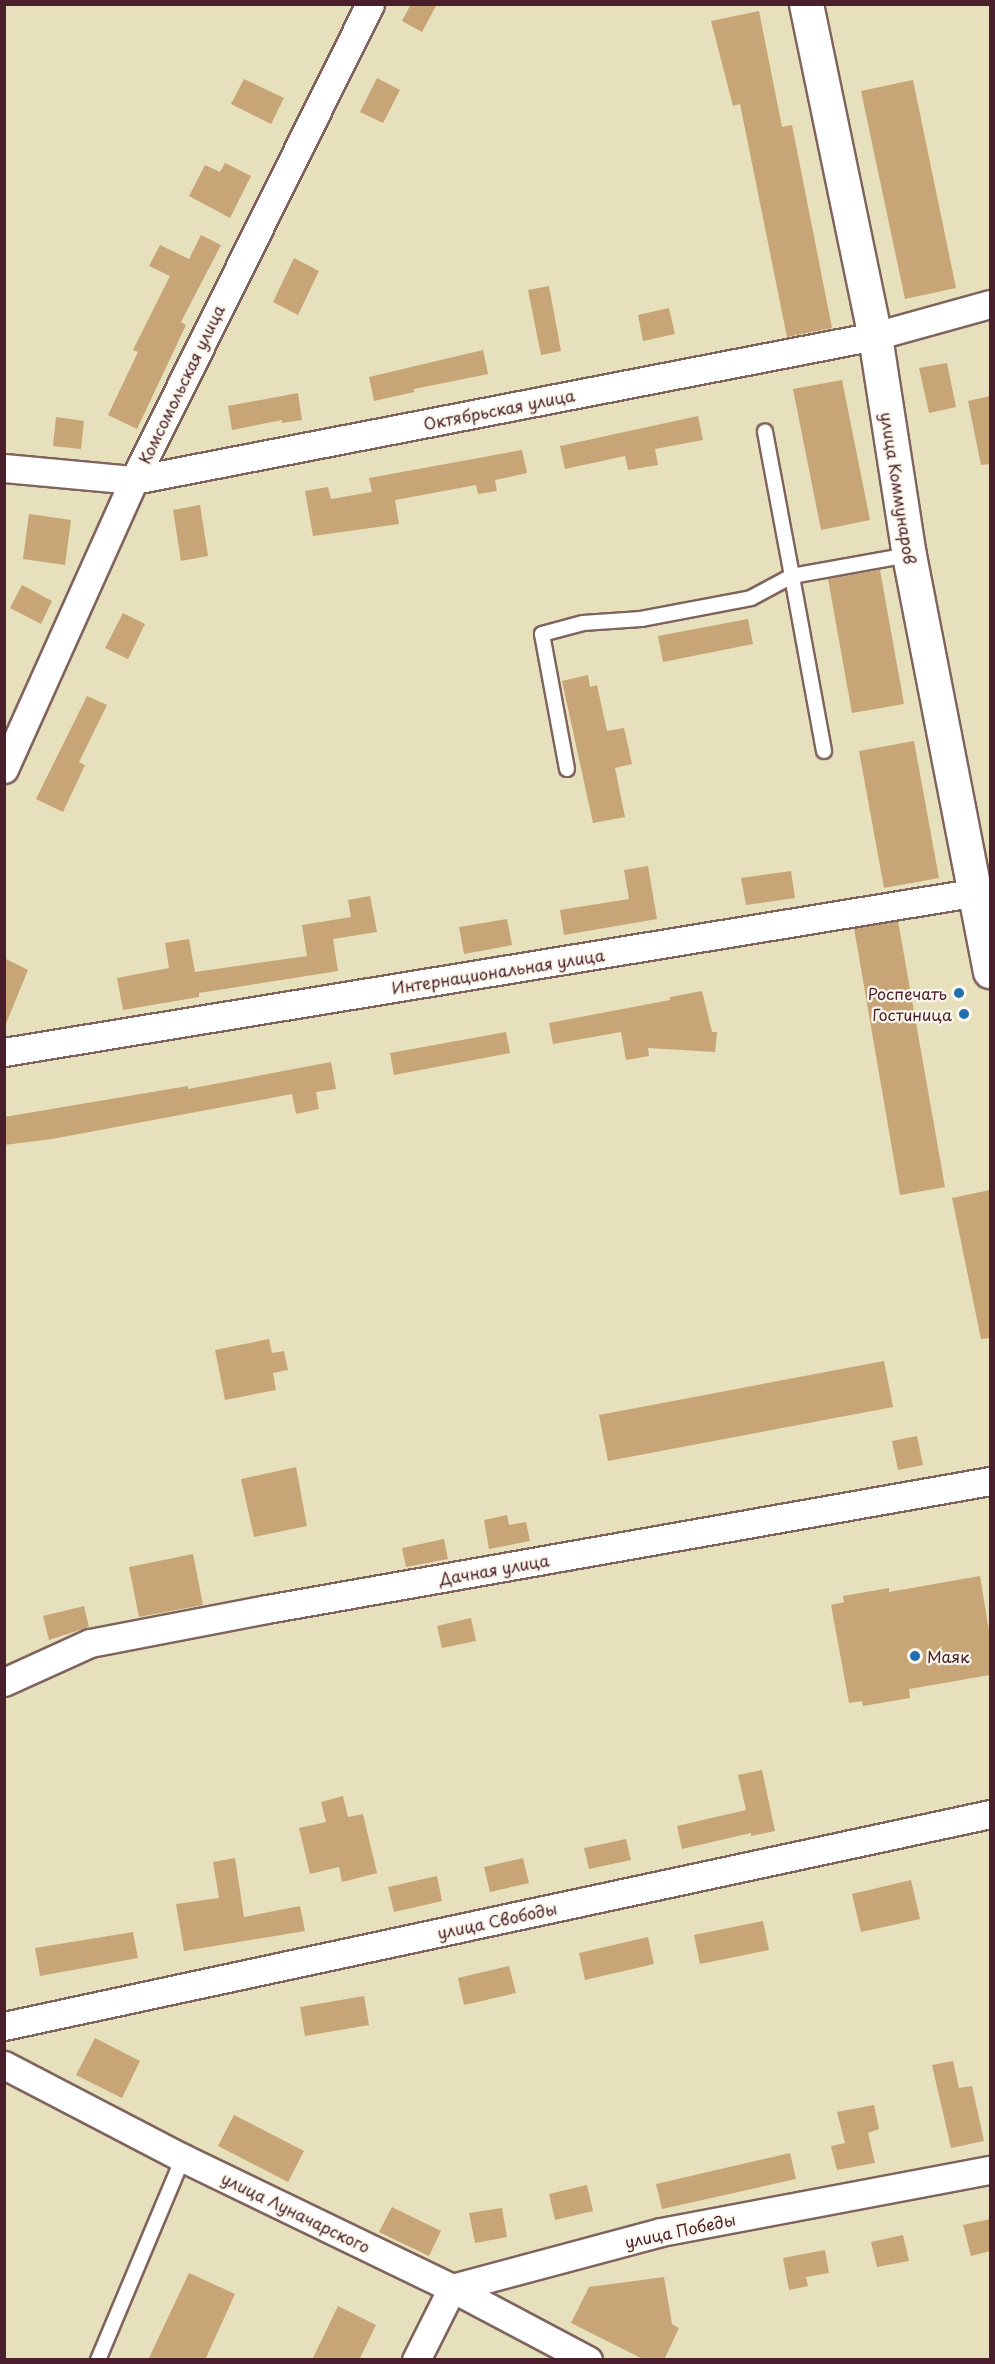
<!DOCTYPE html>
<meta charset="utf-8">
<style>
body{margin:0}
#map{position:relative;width:995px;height:2364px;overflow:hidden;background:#e6e0bc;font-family:"Playpen Sans",sans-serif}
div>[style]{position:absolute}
.building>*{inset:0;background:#c8a577}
.roads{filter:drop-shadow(2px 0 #81635e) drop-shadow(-2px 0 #81635e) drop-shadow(0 2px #81635e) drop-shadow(0 -2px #81635e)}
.lane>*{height:14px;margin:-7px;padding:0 7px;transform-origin:7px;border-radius:7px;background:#fff}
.street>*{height:27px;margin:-13.5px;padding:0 13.5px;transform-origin:13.5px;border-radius:13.5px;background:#fff}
.secondary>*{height:33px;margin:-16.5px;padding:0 16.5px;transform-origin:16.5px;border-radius:16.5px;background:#fff}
.dots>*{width:16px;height:16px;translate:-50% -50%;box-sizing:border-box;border:3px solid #fbf7ec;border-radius:50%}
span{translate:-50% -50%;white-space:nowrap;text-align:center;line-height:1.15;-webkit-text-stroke:4.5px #fbf7ec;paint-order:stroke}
.street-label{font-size:16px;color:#4a1f2b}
.poi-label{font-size:16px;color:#4a1f2b}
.right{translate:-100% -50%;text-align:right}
.left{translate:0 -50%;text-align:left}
.frame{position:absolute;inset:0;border:6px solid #4a1f2b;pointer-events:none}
</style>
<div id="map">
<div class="building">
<i style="clip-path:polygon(411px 4px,437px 4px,422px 32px,402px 21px)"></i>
<i style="clip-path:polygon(759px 11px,782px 127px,792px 125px,832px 328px,787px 337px,740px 104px,733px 106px,711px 21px)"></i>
<i style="clip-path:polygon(377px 78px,400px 90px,383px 123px,360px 112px)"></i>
<i style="clip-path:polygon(244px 79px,284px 98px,271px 124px,231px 104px)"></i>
<i style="clip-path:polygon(913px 80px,956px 288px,905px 299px,861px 91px)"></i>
<i style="clip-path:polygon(225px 163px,251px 176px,230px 218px,189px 196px,205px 165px,220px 172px)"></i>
<i style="clip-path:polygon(201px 235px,221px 245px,181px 322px,186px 325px,137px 429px,108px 415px,138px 352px,133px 350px,170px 276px,149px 266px,160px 245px,189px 259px)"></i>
<i style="clip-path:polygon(294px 258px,319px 271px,298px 315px,273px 302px)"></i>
<i style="clip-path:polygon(549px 286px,561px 351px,541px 355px,528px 290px)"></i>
<i style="clip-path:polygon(669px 308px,675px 334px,643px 341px,638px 315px)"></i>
<i style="clip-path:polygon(483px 350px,488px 374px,414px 389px,414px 392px,374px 401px,369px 377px)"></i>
<i style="clip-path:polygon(947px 363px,956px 407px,929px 413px,919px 368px)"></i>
<i style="clip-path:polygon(842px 380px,870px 520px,821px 530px,793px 389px)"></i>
<i style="clip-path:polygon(298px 393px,302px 420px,282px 423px,282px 420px,232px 430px,228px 406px)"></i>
<i style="clip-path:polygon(990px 396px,990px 464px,981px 465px,968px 401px)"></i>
<i style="clip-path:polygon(698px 416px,703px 440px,655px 449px,658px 465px,628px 470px,625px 456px,565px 469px,560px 446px)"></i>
<i style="clip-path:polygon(56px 417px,84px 421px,81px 449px,53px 446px)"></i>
<i style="clip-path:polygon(522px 450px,527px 473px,495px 480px,497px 491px,478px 494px,476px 485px,395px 500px,399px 524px,313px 536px,305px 491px,328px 487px,331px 499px,372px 492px,369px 478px)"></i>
<i style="clip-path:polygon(200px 505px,208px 556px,181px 561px,173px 510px)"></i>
<i style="clip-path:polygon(29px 514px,71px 520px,65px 565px,23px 559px)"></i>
<i style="clip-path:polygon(880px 570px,904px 704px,852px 713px,828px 579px)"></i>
<i style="clip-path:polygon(22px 585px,52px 601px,41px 624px,10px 608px)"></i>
<i style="clip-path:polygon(123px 613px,145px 624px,128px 659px,105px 648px)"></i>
<i style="clip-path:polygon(748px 619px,753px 644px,663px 662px,658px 636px)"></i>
<i style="clip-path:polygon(588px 675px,590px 687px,597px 685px,607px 731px,624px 728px,632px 764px,615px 768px,625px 817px,593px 823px,562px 681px)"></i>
<i style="clip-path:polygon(87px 696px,107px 705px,79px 762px,85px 765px,63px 812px,36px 799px)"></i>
<i style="clip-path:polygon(914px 741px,939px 878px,884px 888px,859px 751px)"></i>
<i style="clip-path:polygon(648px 866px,657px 919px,564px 935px,560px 910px,629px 899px,624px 870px)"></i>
<i style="clip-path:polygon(791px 871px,795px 898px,746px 905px,741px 878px)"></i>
<i style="clip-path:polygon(370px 896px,377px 932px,333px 939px,338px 971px,199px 993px,199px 997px,123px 1010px,117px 978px,169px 968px,165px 943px,189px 939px,195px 972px,307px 956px,302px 925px,351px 917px,348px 900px)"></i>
<i style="clip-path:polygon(507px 919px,512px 945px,464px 954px,459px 927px)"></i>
<i style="clip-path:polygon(898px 921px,945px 1187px,900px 1195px,854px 928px)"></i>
<i style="clip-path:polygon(4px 958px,28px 970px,5px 1026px,4px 1026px)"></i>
<i style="clip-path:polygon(702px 991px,712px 1032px,717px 1032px,715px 1052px,648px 1048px,649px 1056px,626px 1060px,621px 1032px,553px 1044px,549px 1023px,670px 1000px,670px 997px)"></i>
<i style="clip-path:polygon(506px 1032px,510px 1053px,394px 1075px,390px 1053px)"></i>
<i style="clip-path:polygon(331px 1062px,336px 1089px,316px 1092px,319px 1109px,296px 1114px,292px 1094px,52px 1139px,4px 1145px,4px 1117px,188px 1086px,188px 1089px)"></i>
<i style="clip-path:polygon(990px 1190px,990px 1338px,981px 1339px,952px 1198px)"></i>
<i style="clip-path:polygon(269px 1339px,272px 1353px,284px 1351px,288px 1370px,273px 1373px,276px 1390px,225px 1400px,215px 1350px)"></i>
<i style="clip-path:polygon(884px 1361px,893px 1407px,608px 1461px,599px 1415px)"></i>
<i style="clip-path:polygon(917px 1436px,923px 1465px,898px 1470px,892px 1441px)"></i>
<i style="clip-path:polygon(296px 1467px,307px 1526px,254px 1537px,241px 1479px)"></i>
<i style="clip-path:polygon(507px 1515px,509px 1525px,526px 1522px,530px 1541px,489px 1549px,484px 1520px)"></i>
<i style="clip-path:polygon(444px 1539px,448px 1559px,406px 1567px,402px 1548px)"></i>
<i style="clip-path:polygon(193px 1554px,203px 1605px,139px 1617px,129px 1567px)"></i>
<i style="clip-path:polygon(980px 1576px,990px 1637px,990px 1675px,909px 1689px,910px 1698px,863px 1706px,862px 1701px,849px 1703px,831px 1605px,844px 1602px,843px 1596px,889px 1588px,889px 1592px)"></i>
<i style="clip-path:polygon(84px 1606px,89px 1627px,49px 1640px,43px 1616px)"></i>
<i style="clip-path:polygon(471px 1618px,476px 1641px,442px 1648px,437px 1626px)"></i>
<i style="clip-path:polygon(762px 1770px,775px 1831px,751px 1836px,751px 1833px,682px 1849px,677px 1826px,746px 1810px,738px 1775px)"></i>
<i style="clip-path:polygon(343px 1796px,348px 1817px,363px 1814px,377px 1873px,342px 1882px,339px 1867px,310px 1874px,299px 1828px,326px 1822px,321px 1802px)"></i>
<i style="clip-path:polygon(626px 1839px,631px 1860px,589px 1869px,584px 1848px)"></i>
<i style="clip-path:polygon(235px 1858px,244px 1917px,300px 1906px,305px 1931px,184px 1951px,176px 1904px,219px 1898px,213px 1862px)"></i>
<i style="clip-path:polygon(523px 1858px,529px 1883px,490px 1892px,484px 1867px)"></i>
<i style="clip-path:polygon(437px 1876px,442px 1901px,394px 1912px,388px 1887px)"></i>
<i style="clip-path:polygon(911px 1880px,920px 1919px,861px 1932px,852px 1894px)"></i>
<i style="clip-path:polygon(763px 1921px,769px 1950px,700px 1964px,694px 1935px)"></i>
<i style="clip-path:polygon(133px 1932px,138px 1958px,40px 1976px,35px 1948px)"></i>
<i style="clip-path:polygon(648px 1937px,654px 1964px,585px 1980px,579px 1953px)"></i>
<i style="clip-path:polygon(509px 1966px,516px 1993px,464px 2005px,458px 1978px)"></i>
<i style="clip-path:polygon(364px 1996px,369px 2025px,305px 2036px,300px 2007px)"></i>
<i style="clip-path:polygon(95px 2038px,140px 2061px,122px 2098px,76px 2075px)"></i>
<i style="clip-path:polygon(953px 2061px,959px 2088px,972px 2086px,984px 2141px,951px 2148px,932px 2065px)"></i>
<i style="clip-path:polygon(874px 2105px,879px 2129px,868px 2133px,875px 2163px,837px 2170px,831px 2146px,845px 2143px,837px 2112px)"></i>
<i style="clip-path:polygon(234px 2115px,304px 2151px,288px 2182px,218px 2146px)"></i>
<i style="clip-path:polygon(790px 2153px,796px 2179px,662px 2209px,656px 2184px)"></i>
<i style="clip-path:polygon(587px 2185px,593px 2211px,555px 2220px,549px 2194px)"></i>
<i style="clip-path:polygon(392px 2207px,441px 2231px,429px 2256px,379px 2232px)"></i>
<i style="clip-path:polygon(502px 2208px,507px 2237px,475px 2243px,469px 2213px)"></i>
<i style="clip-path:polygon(990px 2219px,990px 2251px,971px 2256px,963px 2225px)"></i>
<i style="clip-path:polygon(903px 2235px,909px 2261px,877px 2267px,871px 2242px)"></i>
<i style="clip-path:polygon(825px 2250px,829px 2273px,806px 2277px,808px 2286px,789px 2290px,783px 2258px)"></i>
<i style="clip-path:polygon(189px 2273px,235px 2294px,205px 2360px,148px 2360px)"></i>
<i style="clip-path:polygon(664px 2277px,672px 2324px,679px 2328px,664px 2360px,645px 2360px,571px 2323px,589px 2287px)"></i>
<i style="clip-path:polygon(338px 2306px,376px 2325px,359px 2360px,312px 2360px)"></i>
</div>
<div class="roads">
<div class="lane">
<i style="left:824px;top:751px;width:178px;rotate:-100.4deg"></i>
<i style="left:792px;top:576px;width:119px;rotate:-10.2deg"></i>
<i style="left:567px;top:769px;width:137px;rotate:-100.5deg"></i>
<i style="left:542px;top:634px;width:42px;rotate:-15deg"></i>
<i style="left:583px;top:623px;width:58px;rotate:-3.9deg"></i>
<i style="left:641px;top:619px;width:112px;rotate:-10.8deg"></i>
<i style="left:751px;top:598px;width:47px;rotate:-28.2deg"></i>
<i style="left:792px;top:576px;width:147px;rotate:-100.6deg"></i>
<i style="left:98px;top:2360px;width:219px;rotate:-67.2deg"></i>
</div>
<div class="street">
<i style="left:4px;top:468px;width:131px;rotate:5.3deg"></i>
<i style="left:134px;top:480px;width:755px;rotate:-11deg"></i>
<i style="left:875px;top:336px;width:119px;rotate:-15.5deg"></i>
<i style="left:4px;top:769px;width:317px;rotate:-65.8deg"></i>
<i style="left:134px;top:480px;width:531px;rotate:-63.63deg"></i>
<i style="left:4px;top:1052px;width:999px;rotate:-9.33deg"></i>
<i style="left:4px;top:1682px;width:94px;rotate:-24.4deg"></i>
<i style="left:90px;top:1643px;width:180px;rotate:-10.9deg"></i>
<i style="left:267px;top:1609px;width:734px;rotate:-10.04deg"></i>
<i style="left:4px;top:2026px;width:1009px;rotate:-12.13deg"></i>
<i style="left:4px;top:2065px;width:202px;rotate:27.5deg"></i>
<i style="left:183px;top:2158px;width:299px;rotate:25.8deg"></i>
<i style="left:452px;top:2288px;width:154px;rotate:27.9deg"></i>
<i style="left:416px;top:2360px;width:80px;rotate:-63.4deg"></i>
<i style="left:452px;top:2288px;width:216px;rotate:-15deg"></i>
<i style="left:661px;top:2232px;width:335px;rotate:-10.7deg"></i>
</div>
<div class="secondary">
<i style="left:806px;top:4px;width:339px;rotate:78.3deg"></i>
<i style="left:875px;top:336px;width:222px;rotate:81.2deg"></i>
<i style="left:909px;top:555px;width:424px;rotate:79deg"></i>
</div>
</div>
<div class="dots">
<i style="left:959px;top:993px;background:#1f6fb2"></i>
<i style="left:964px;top:1014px;background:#1f6fb2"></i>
<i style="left:915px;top:1656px;background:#1f6fb2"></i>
</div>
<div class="street-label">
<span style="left:181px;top:384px;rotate:-64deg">Комсомольская улица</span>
<span style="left:499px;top:409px;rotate:-11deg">Октябрьская улица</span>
<span style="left:899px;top:488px;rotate:81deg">улица Коммунаров</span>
<span style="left:498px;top:971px;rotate:-9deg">Интернациональная улица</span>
<span style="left:494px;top:1569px;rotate:-10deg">Дачная улица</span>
<span style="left:497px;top:1920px;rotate:-12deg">улица Свободы</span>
<span style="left:296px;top:2212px;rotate:26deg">улица Луначарского</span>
<span style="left:680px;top:2230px;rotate:-12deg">улица Победы</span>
</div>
<div class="poi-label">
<span class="right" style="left:947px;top:993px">Роспечать</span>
<span class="right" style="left:952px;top:1014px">Гостиница</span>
<span class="left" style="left:927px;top:1656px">Маяк</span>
</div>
<div class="frame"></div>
</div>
